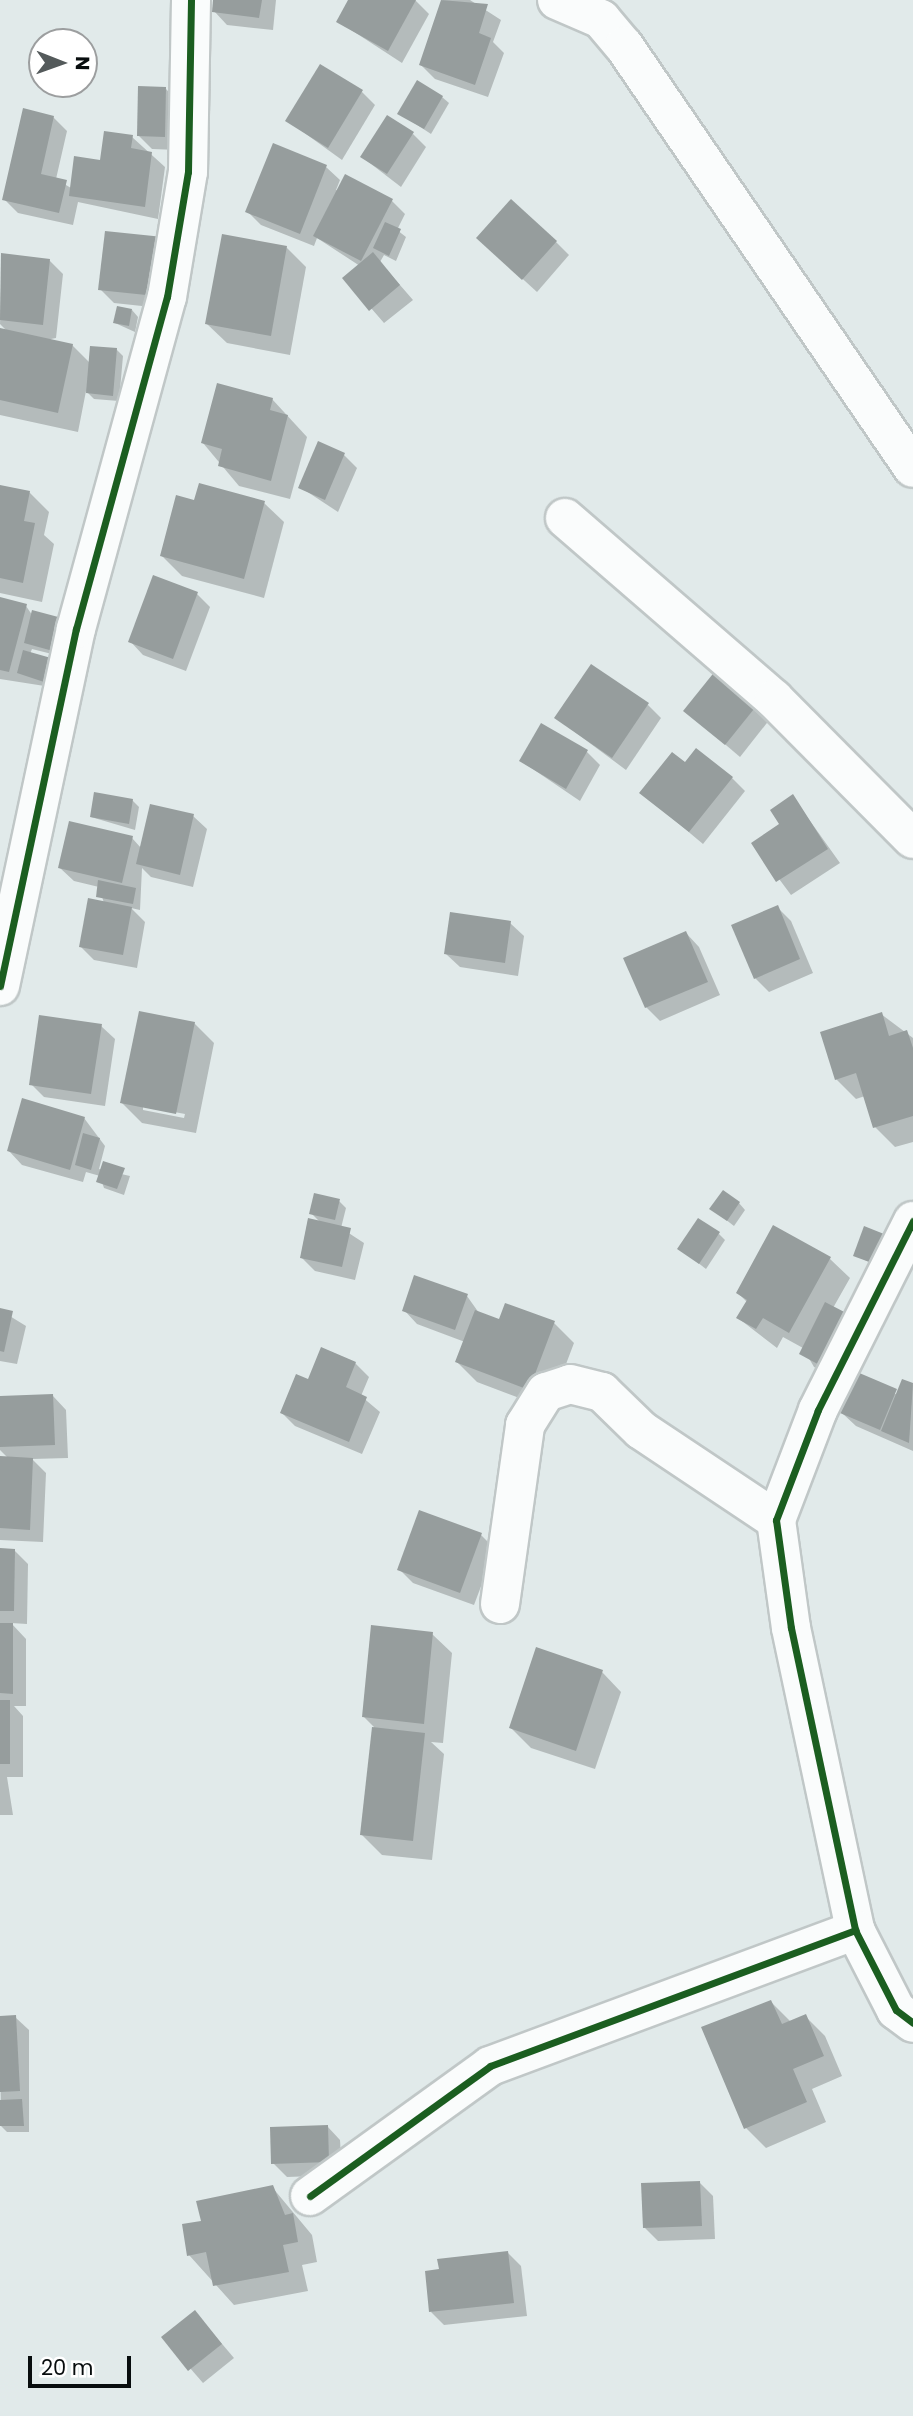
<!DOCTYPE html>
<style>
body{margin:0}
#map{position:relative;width:913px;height:2416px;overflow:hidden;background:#e1eaea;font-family:Poppins,sans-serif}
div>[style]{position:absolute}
.shadow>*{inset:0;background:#0003}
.building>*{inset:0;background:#969d9d}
.roads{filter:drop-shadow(2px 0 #c0c7c7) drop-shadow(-2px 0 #c0c7c7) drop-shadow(0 2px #c0c7c7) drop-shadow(0 -2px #c0c7c7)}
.street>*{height:38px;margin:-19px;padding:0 19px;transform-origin:19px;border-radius:19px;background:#fafcfc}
.cycleway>*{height:7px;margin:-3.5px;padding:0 3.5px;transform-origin:3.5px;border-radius:3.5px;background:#1b5e20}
span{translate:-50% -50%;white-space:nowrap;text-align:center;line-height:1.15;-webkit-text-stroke:6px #fff;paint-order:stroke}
.north{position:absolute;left:28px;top:28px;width:70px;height:70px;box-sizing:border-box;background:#fff;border:2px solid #9c9e9f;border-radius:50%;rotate:91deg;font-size:19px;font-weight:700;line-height:28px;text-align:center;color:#080d0e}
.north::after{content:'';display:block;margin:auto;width:24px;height:32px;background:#545a5b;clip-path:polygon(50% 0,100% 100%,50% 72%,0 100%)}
.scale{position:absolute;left:28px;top:2356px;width:103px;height:32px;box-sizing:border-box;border:4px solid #080d0e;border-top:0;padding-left:9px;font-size:21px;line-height:24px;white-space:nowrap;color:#080d0e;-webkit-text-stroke:5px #fff;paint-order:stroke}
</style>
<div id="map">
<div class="shadow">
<i style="clip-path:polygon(215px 0,276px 0,273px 30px,227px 25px,214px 11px)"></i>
<i style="clip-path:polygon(350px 0,415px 0,429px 14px,402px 63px,339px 22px)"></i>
<i style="clip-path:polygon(443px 0,470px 0,501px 20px,493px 42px,504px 53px,488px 97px,435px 79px,421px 65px)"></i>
<i style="clip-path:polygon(166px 89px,179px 103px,178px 150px,152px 149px,138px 135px)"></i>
<i style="clip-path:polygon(362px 92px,375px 105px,342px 160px,288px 121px)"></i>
<i style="clip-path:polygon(442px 97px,449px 103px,431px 134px,399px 113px)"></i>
<i style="clip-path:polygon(53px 117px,67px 131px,56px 179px,71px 188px,132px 137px,165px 167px,158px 219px,78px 202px,73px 225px,18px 213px,4px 199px)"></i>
<i style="clip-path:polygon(413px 134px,426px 147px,401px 187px,362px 157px)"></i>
<i style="clip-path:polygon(326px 167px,340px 180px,336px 190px,392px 201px,405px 214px,397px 230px,406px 237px,396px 261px,384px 255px,380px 262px,413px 300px,384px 323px,345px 278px,360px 266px,317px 238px,314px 246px,261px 225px,247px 211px)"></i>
<i style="clip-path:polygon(106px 232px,170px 309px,114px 303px,100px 289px)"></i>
<i style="clip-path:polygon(556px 242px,569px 255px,537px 292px,492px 251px)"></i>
<i style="clip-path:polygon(286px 247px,306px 267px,290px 355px,227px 343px,207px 324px)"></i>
<i style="clip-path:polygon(2px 255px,49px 260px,63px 274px,56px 338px,46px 340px,72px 345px,90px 363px,116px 349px,123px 356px,119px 401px,94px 399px,86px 391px,78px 432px,0 415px,0 330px,7px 331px,0 324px)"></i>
<i style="clip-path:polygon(132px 310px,138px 317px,135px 332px,115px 323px)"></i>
<i style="clip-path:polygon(272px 399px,307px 437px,290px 499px,239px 486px,203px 443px)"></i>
<i style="clip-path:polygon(344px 455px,357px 468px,338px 512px,300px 487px)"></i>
<i style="clip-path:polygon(0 486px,29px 492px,49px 512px,44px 535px,54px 544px,42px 602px,0 593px)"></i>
<i style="clip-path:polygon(195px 502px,264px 503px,284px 522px,264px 598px,182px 576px,162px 556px)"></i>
<i style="clip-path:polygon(197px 594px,210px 607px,186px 671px,143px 655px,130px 641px)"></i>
<i style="clip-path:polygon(0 599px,26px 606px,60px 656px,32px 649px,30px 654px,50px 660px,51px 687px,0 679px)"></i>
<i style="clip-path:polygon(648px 705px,661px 718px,626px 770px,556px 718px)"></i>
<i style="clip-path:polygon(757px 705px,770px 719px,740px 757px,686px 711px)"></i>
<i style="clip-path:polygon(587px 752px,600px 765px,580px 801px,521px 761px)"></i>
<i style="clip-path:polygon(732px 778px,745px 791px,703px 844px,642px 793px)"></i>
<i style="clip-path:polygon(793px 797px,840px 863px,791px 895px,753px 844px,782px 825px)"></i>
<i style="clip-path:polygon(132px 800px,139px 807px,135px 830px,91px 817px)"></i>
<i style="clip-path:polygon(193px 816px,207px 829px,193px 887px,151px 877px,142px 868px,140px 910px,131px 908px,145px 922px,137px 968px,94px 960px,81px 947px,104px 903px,99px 887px,74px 881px,60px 868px,132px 838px,141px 848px)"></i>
<i style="clip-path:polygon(777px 907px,791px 921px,813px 973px,769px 992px,755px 978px)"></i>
<i style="clip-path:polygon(510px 923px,524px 936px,518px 976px,460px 967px,446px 954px)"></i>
<i style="clip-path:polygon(686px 933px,699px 947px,720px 995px,660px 1021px,646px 1007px)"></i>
<i style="clip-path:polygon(881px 1014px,913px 1038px,913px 1142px,895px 1147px,875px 1127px,865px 1096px,856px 1099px,836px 1079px)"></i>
<i style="clip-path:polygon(evenodd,194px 1023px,214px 1043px,196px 1133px,142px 1123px,122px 1103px,194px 1023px,143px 1106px,185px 1114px,184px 1118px,143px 1110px,143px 1106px)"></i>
<i style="clip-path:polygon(101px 1026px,115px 1039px,105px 1106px,44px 1097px,31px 1084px)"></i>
<i style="clip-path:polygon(84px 1118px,105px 1146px,99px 1169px,130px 1176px,124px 1195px,104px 1188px,100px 1176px,86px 1172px,83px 1182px,22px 1165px,9px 1151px)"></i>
<i style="clip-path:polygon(339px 1201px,346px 1208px,341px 1228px,364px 1243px,355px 1280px,315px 1271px,301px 1257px,321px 1223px,311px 1213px)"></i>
<i style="clip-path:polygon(739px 1203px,745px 1210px,734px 1226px,712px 1209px)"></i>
<i style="clip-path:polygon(719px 1234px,725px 1240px,706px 1269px,680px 1249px)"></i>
<i style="clip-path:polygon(893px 1240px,889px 1272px,855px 1255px)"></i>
<i style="clip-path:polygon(830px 1259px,850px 1278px,833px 1308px,841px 1381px,814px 1367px,803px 1348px,783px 1337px,777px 1348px,738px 1318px,747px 1302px,738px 1293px)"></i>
<i style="clip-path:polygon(467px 1296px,479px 1313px,500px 1322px,506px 1305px,554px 1323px,574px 1343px,549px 1409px,477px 1382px,457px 1362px,465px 1342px,417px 1324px,404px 1310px)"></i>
<i style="clip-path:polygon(0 1310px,26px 1326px,17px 1364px,0 1361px)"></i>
<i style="clip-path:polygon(355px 1363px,369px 1377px,361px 1396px,380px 1412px,362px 1454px,295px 1426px,282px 1413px,309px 1381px)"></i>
<i style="clip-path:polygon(903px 1381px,913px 1385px,913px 1451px,856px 1426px,842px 1413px,898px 1393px)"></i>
<i style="clip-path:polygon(53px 1396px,66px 1410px,68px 1458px,32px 1459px,46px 1473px,43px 1542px,0 1540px,0 1458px,8px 1458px,0 1450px,0 1397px)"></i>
<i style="clip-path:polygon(420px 1512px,481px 1535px,495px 1549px,474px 1605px,413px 1583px,399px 1569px)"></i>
<i style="clip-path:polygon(0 1550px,14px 1550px,28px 1564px,27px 1624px,11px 1623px,26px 1639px,26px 1706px,14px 1706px,23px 1716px,23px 1777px,7px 1777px,13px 1815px,0 1815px)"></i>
<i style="clip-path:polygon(432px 1634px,452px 1653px,443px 1743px,431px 1742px,444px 1754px,432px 1860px,382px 1855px,362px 1835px,374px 1727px,364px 1717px)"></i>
<i style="clip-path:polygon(602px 1672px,621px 1692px,595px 1769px,531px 1748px,511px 1728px)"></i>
<i style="clip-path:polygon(771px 2002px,791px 2022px,805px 2016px,825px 2036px,842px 2076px,812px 2089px,826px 2122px,766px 2148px,746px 2128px)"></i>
<i style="clip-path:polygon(0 2017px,15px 2017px,29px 2030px,29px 2132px,7px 2132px,1px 2126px)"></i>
<i style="clip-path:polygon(327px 2126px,340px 2140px,342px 2175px,287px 2177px,273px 2163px)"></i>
<i style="clip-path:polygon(700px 2183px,713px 2196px,715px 2239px,658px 2241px,644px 2227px)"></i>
<i style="clip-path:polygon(272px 2187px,312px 2235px,317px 2262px,302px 2265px,308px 2291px,234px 2305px,189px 2255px,203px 2222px)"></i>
<i style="clip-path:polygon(507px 2252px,521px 2266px,527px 2316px,444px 2325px,431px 2312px)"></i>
<i style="clip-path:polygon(195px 2312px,234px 2358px,203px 2383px,164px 2338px)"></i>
</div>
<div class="building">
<i style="clip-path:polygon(213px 0,262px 0,259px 18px,212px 12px)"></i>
<i style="clip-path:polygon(348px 0,416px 0,388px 51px,336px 22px)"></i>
<i style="clip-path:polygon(441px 0,488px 4px,479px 33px,491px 38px,475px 85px,419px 65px)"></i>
<i style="clip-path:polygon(320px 64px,363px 90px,328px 148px,285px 121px)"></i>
<i style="clip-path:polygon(417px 80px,443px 96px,424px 129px,397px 114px)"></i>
<i style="clip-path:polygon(138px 86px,166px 87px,165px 137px,137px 136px)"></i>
<i style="clip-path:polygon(23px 108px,54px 116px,41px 174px,67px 180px,59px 213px,2px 200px)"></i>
<i style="clip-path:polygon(387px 115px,414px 132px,387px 174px,360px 157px)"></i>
<i style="clip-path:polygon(104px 131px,133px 135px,131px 148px,152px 152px,145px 207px,69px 196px,74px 156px,100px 160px)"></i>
<i style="clip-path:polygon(273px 143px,327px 165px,300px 234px,245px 212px)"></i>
<i style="clip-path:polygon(345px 174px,393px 199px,361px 261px,313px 236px)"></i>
<i style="clip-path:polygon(511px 199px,557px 241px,522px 280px,476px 238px)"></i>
<i style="clip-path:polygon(385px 222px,401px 229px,389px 256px,373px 248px)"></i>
<i style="clip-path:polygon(105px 231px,163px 237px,156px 296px,98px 290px)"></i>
<i style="clip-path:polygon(222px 234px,287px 246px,271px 336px,205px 324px)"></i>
<i style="clip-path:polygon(373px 252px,400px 285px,369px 311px,342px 278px)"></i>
<i style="clip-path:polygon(1px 253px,50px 259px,43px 325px,0 320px)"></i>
<i style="clip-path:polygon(117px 306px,132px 309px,129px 326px,113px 323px)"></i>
<i style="clip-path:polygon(0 328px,73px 344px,58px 413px,0 400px)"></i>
<i style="clip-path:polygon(90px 346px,117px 348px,113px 396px,86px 393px)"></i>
<i style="clip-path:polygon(217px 383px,273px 398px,270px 410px,288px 415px,271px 481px,218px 466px,222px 449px,201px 443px)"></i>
<i style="clip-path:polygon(318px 441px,345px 453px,325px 500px,298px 488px)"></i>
<i style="clip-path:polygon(199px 483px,265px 501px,244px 579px,160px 556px,176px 495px,194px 500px)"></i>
<i style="clip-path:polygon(0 485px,30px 491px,24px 521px,35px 523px,23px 583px,0 578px)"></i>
<i style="clip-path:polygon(153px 575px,198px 592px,173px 659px,128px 642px)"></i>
<i style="clip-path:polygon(0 597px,27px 604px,9px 672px,0 670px)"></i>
<i style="clip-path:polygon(32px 610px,62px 618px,53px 651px,24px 643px)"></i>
<i style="clip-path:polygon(23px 650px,51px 658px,44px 682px,17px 673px)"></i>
<i style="clip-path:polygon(591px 664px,649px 703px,612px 758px,554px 718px)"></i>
<i style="clip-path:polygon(716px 670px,758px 704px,725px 745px,683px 711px)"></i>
<i style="clip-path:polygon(541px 723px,588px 750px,566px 789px,519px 761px)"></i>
<i style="clip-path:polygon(696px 748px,733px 777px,689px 832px,639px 793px,672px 752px,685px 762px)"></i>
<i style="clip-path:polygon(94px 792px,133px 799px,129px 824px,90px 817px)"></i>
<i style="clip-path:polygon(793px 794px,828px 849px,776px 882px,751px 843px,779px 824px,770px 810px)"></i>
<i style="clip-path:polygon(150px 804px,194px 814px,180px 875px,136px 864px)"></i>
<i style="clip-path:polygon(69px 821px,133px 836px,122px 883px,58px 868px)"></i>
<i style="clip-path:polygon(98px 880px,136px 888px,133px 904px,96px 897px)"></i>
<i style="clip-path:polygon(88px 898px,132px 907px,123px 955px,79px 947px)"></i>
<i style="clip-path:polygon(778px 905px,800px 959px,754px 979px,731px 925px)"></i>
<i style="clip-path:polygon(450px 912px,511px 921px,505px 963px,444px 954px)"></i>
<i style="clip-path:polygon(686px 931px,708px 982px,645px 1008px,623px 958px)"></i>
<i style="clip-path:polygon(139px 1011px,195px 1022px,176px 1114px,120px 1103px)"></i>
<i style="clip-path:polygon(882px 1012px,889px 1036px,907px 1030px,913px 1048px,913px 1116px,873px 1128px,856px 1073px,835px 1080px,820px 1032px)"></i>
<i style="clip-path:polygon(39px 1015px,102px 1024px,91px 1094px,29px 1085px)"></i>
<i style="clip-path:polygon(22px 1098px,85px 1117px,70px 1170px,7px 1151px)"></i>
<i style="clip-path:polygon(83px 1133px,100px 1138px,91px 1170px,75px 1165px)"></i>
<i style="clip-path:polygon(103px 1161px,125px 1168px,117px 1189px,96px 1182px)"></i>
<i style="clip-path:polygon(723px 1190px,740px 1202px,727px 1221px,709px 1209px)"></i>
<i style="clip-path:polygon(314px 1193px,340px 1199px,335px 1220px,309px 1214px)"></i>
<i style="clip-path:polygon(308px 1218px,351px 1228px,342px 1267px,300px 1258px)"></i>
<i style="clip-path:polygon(698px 1218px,720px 1232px,699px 1264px,677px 1249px)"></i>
<i style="clip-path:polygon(773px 1225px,831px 1257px,789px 1333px,763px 1318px,756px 1329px,736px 1318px,747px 1300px,736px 1293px)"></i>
<i style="clip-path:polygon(864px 1226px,894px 1238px,883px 1267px,853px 1256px)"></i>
<i style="clip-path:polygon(414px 1275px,468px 1294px,455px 1330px,402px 1311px)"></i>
<i style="clip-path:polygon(825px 1302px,854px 1317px,827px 1369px,799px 1354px)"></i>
<i style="clip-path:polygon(505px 1303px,555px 1321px,529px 1390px,455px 1362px,475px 1310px,499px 1319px)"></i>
<i style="clip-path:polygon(0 1308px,13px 1311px,4px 1352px,0 1351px)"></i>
<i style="clip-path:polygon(321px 1347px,356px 1362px,346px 1387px,367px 1397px,349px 1442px,280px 1413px,296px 1374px,308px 1379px)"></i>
<i style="clip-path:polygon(857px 1372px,897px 1389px,880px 1430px,840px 1413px)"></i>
<i style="clip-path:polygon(902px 1379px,913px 1383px,909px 1443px,881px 1431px)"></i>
<i style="clip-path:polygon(53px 1394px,55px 1445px,0 1447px,0 1396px)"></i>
<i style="clip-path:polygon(0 1456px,33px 1458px,30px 1530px,0 1528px)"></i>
<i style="clip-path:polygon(419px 1510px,482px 1533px,460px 1593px,397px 1570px)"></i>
<i style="clip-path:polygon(0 1548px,15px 1549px,14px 1611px,0 1611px)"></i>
<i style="clip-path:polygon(0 1623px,13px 1623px,13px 1694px,0 1693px)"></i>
<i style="clip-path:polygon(371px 1625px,433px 1632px,424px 1724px,362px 1717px)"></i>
<i style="clip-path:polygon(536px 1647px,603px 1670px,576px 1751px,509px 1728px)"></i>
<i style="clip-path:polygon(0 1700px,10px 1700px,10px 1764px,0 1764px)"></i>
<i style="clip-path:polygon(372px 1727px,425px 1733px,413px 1841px,360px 1835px)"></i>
<i style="clip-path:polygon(771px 2000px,782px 2024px,806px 2014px,824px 2056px,793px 2069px,807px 2102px,744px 2129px,701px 2027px)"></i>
<i style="clip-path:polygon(16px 2015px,20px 2091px,0 2092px,0 2016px)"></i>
<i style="clip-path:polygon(22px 2099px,24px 2126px,0 2126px,0 2100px)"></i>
<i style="clip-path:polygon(328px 2125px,329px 2162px,271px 2164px,270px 2127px)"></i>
<i style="clip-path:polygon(700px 2181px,702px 2226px,643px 2228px,641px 2183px)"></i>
<i style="clip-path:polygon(273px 2185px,285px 2215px,293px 2213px,298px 2242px,283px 2245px,289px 2272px,213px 2286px,206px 2252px,187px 2256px,182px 2224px,201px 2221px,196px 2201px)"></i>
<i style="clip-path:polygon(508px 2251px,514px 2303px,429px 2312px,425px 2271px,439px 2269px,437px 2259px)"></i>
<i style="clip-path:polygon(195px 2310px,222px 2344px,188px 2371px,161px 2337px)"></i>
</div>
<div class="roads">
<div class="street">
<i style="left:557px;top:0;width:48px;rotate:23.4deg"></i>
<i style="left:601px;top:19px;width:35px;rotate:50deg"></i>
<i style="left:624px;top:46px;width:511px;rotate:55.6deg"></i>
<i style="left:565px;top:518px;width:276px;rotate:40.9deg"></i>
<i style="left:774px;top:699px;width:197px;rotate:45.2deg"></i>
<i style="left:0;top:986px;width:365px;rotate:-78deg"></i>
<i style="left:76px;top:629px;width:344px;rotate:-74.7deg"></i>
<i style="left:167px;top:297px;width:127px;rotate:-80.5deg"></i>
<i style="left:188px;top:172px;width:172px;rotate:-89deg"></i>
<i style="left:913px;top:1221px;width:212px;rotate:116.7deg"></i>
<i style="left:818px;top:1410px;width:118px;rotate:110.9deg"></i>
<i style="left:776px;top:1520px;width:109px;rotate:82.1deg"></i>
<i style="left:791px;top:1628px;width:309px;rotate:78deg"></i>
<i style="left:855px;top:1930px;width:90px;rotate:62.9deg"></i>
<i style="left:896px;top:2010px;width:21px;rotate:37deg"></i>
<i style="left:500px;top:1604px;width:181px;rotate:-82deg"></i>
<i style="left:525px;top:1425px;width:39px;rotate:-58deg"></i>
<i style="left:546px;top:1392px;width:25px;rotate:-18deg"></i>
<i style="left:570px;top:1384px;width:33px;rotate:14deg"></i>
<i style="left:602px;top:1392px;width:54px;rotate:44.3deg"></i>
<i style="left:641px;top:1430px;width:162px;rotate:33.7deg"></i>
<i style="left:310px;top:2196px;width:222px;rotate:-35.8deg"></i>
<i style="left:490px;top:2066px;width:390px;rotate:-20.4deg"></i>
</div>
</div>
<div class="cycleway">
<i style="left:0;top:986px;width:365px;rotate:-78deg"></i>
<i style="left:76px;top:629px;width:344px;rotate:-74.7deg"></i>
<i style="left:167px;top:297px;width:127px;rotate:-80.5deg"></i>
<i style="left:188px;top:172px;width:172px;rotate:-89deg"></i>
<i style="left:913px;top:1221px;width:212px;rotate:116.7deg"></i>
<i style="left:818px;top:1410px;width:118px;rotate:110.9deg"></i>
<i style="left:776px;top:1520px;width:109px;rotate:82.1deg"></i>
<i style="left:791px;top:1628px;width:309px;rotate:78deg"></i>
<i style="left:855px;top:1930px;width:90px;rotate:62.9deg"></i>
<i style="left:896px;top:2010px;width:21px;rotate:37deg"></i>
<i style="left:310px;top:2196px;width:222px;rotate:-35.8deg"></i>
<i style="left:490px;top:2066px;width:390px;rotate:-20.4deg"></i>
</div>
<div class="north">N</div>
<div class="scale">20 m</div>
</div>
